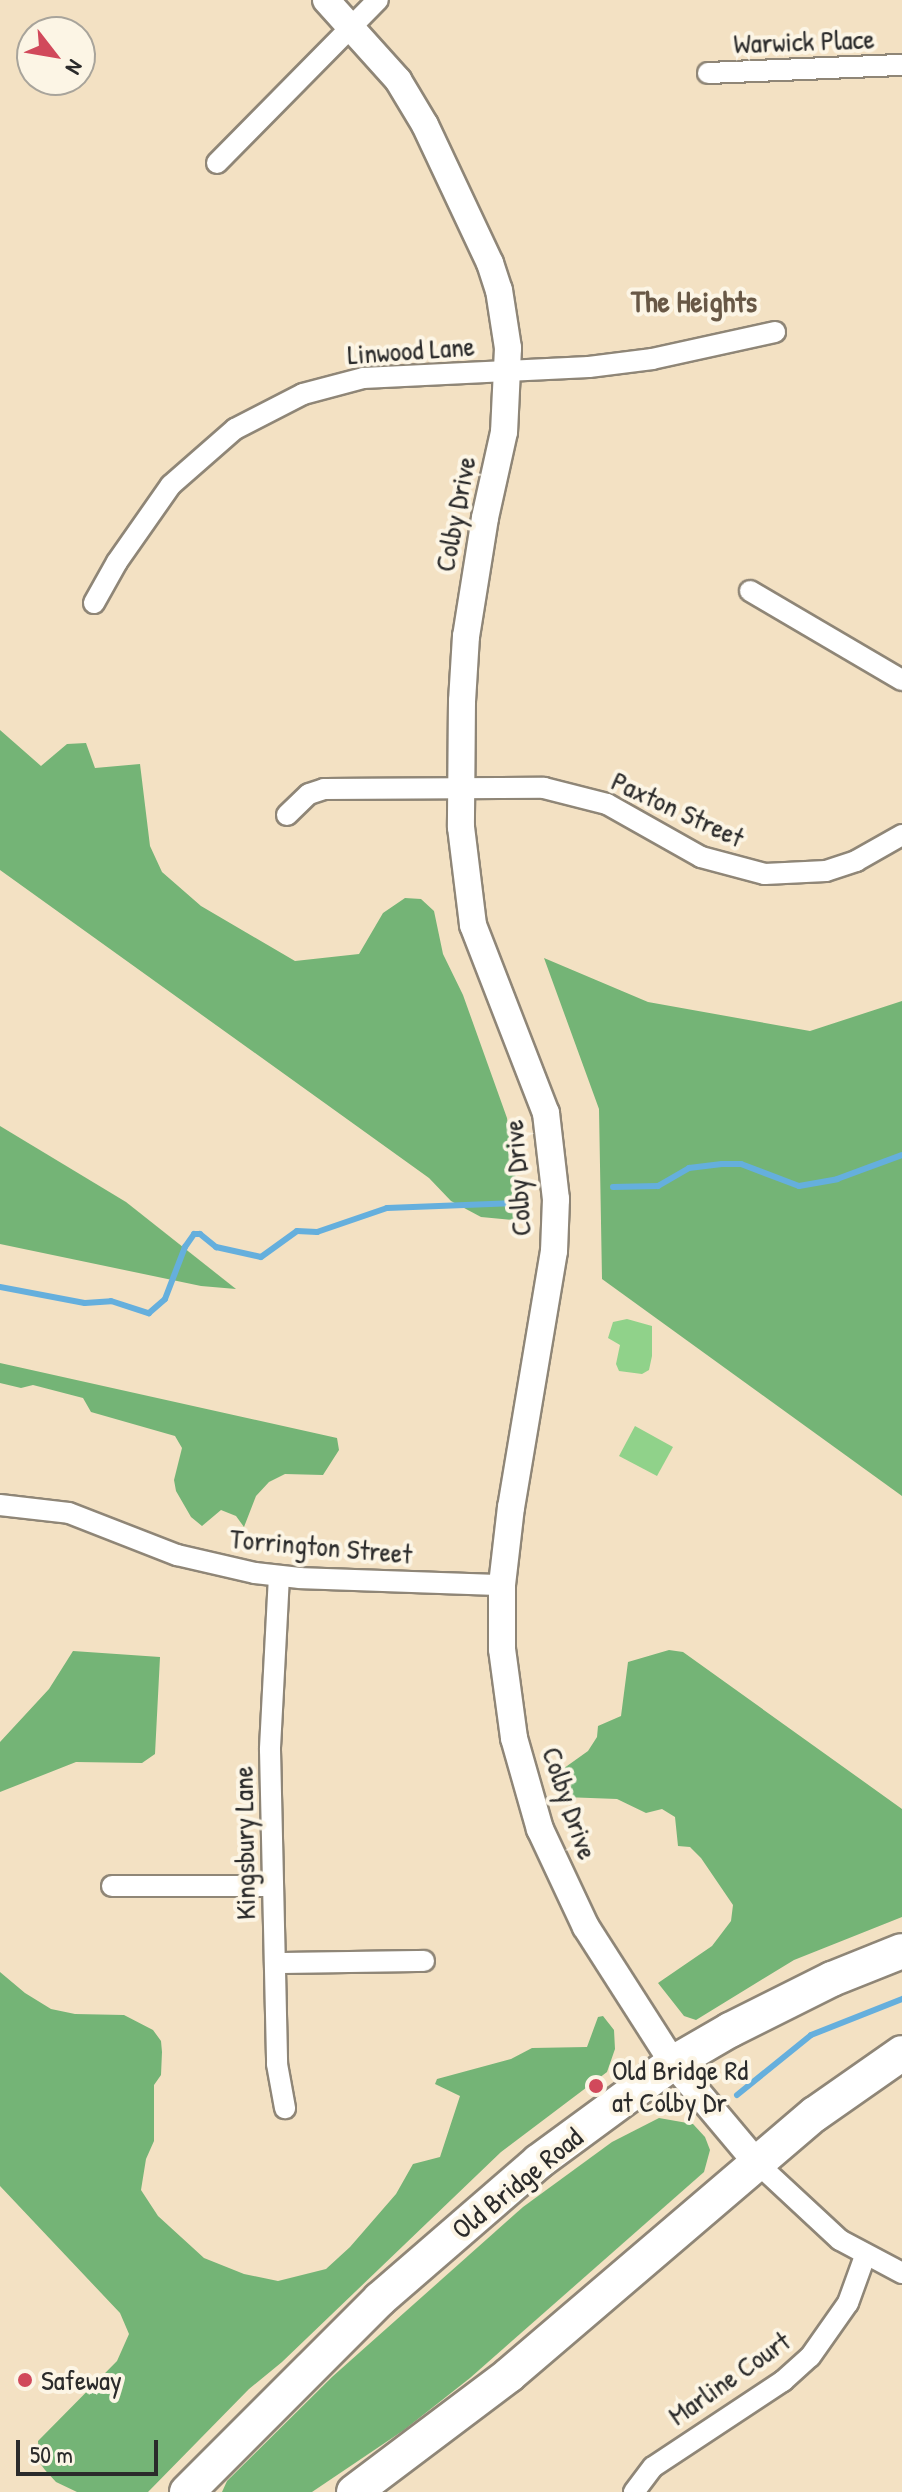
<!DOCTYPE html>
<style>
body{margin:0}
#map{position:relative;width:902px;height:2492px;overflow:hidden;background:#f3e1c3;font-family:"Patrick Hand",sans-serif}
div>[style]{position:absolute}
.green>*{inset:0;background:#90d28a}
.forest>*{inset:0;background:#74b476}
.stream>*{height:6px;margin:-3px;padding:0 3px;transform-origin:3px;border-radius:3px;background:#65afdd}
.roads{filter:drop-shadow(2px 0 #8f8677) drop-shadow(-2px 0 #8f8677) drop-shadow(0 2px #8f8677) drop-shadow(0 -2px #8f8677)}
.minor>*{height:20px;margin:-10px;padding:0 10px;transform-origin:10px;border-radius:10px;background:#fff}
.tertiary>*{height:26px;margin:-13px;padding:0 13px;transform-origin:13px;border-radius:13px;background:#fff}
.primary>*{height:34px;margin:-17px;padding:0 17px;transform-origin:17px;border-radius:17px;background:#fff}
.dots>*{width:22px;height:22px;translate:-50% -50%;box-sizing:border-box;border:4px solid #fcf5e5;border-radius:50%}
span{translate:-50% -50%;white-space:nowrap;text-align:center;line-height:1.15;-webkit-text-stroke:8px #fcf5e5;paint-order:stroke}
.street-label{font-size:28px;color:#2b2b2b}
.poi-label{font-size:28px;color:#2b2b2b}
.left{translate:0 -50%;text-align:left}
.neighbourhood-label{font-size:30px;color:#685846;font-weight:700}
.north{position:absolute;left:16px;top:16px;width:80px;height:80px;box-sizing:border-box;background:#fcf5e5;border:2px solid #a8a49b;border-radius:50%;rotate:121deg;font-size:22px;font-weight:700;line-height:32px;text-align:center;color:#2b2b2b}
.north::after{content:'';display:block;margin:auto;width:28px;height:36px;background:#d1495b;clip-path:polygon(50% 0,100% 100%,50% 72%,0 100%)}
.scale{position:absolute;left:16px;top:2440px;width:142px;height:36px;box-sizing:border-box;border:4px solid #2b2b2b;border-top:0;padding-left:10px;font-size:24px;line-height:28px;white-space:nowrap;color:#2b2b2b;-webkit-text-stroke:6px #fcf5e5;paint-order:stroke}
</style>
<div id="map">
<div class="green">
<i style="clip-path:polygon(627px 1319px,652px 1326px,652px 1356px,649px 1370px,642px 1374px,619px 1371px,616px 1364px,620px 1345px,608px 1338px,613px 1322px)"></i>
<i style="clip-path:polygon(635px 1426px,673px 1447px,657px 1476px,619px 1456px)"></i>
</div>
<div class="forest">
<i style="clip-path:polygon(0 730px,41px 766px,67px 744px,86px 743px,95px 768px,140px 764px,150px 846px,162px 872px,201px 906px,295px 961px,359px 954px,383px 913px,405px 898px,421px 899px,434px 911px,443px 954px,463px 995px,507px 1118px,516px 1180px,514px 1220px,481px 1217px,451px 1201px,429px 1178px,0 870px)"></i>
<i style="clip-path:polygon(544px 958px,648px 1002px,810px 1031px,902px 1001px,902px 1496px,602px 1279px,599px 1109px)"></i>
<i style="clip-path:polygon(0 1126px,126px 1202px,236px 1289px,201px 1286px,0 1244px)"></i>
<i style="clip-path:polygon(0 1363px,337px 1438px,339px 1450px,323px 1475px,285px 1474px,269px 1482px,256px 1496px,244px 1527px,236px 1516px,221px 1510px,202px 1526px,191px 1517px,176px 1491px,174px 1480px,182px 1448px,175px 1436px,91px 1412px,83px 1398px,33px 1385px,21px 1388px,0 1383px)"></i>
<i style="clip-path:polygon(669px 1650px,683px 1652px,902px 1809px,902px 1917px,794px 1960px,696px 2020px,684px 2016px,658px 1983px,712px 1946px,731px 1921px,733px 1905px,701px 1858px,690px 1847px,678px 1846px,675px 1817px,662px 1809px,646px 1813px,617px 1799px,564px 1797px,559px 1780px,560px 1771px,588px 1751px,597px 1737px,598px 1726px,621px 1716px,628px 1662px)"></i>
<i style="clip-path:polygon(73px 1651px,160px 1657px,155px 1754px,142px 1763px,76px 1762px,0 1792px,0 1742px,49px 1689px)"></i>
<i style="clip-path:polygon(0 1972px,25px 1993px,51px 2009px,75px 2014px,124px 2015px,153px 2030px,161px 2041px,162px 2052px,161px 2075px,154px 2085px,154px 2141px,146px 2159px,141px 2190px,158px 2216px,204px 2258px,244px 2274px,278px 2281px,326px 2269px,350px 2247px,396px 2194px,413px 2164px,440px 2157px,460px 2096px,435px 2084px,437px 2079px,511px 2059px,532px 2048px,587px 2047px,598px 2017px,603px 2016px,614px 2030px,615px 2049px,607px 2072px,501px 2152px,282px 2362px,249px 2389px,148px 2492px,77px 2492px,56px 2482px,45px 2470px,39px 2462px,38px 2441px,117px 2361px,129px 2334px,120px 2313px,0 2186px)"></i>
<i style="clip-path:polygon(659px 2118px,693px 2124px,705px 2137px,710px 2150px,704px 2172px,470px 2378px,404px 2430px,312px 2492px,222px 2492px,227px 2481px,332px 2377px,523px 2207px,612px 2142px)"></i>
</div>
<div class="stream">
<i style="left:613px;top:1187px;width:45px;rotate:-1.3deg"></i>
<i style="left:658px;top:1186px;width:36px;rotate:-30deg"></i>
<i style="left:689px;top:1168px;width:33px;rotate:-7deg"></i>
<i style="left:722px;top:1164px;width:19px"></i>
<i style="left:741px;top:1164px;width:62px;rotate:20.8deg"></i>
<i style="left:799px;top:1186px;width:39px;rotate:-10deg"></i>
<i style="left:837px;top:1179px;width:69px;rotate:-20.3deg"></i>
<i style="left:0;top:1287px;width:86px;rotate:10.7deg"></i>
<i style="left:85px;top:1303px;width:26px;rotate:-4deg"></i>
<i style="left:111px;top:1301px;width:40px;rotate:18deg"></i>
<i style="left:149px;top:1313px;width:21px;rotate:-41deg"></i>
<i style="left:165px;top:1299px;width:56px;rotate:-69deg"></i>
<i style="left:185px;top:1247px;width:16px;rotate:-55deg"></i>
<i style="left:194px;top:1234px;width:6px"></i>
<i style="left:200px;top:1234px;width:21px;rotate:39deg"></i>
<i style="left:216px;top:1247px;width:46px;rotate:12.5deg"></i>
<i style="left:261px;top:1257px;width:44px;rotate:-35.8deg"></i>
<i style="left:297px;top:1231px;width:20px;rotate:3deg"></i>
<i style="left:317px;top:1232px;width:74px;rotate:-18.9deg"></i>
<i style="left:387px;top:1208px;width:133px;rotate:-2.2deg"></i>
<i style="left:737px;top:2095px;width:95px;rotate:-39deg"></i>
<i style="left:811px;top:2035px;width:98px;rotate:-21.6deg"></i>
</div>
<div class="roads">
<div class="minor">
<i style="left:708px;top:73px;width:194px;rotate:-2.4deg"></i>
<i style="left:217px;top:163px;width:229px;rotate:-45.4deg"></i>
<i style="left:750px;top:591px;width:176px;rotate:30.4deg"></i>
<i style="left:94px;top:603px;width:47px;rotate:-60.7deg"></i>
<i style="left:117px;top:562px;width:94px;rotate:-55deg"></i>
<i style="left:171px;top:485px;width:85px;rotate:-41.2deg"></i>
<i style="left:235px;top:429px;width:76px;rotate:-27.2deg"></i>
<i style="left:303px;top:394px;width:62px;rotate:-14.9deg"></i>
<i style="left:363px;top:378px;width:226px;rotate:-2.8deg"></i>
<i style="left:589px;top:367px;width:64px;rotate:-7.2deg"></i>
<i style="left:652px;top:359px;width:126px;rotate:-12.4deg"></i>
<i style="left:287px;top:815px;width:30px;rotate:-44deg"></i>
<i style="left:309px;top:794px;width:16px;rotate:-18deg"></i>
<i style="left:324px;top:789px;width:220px;rotate:-0.3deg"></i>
<i style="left:544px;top:788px;width:65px;rotate:14.3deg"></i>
<i style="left:607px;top:804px;width:108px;rotate:29.4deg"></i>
<i style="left:701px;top:857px;width:66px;rotate:14.9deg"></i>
<i style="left:765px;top:874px;width:61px;rotate:-2.8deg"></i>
<i style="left:826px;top:871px;width:32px;rotate:-18deg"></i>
<i style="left:856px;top:861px;width:53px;rotate:-29.5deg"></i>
<i style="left:0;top:1505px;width:69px;rotate:6.6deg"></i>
<i style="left:69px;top:1513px;width:116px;rotate:21.3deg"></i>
<i style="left:177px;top:1555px;width:80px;rotate:13deg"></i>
<i style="left:255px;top:1573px;width:45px;rotate:6.3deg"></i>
<i style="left:300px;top:1578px;width:202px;rotate:2deg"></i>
<i style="left:279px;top:1576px;width:174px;rotate:93deg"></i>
<i style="left:270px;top:1750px;width:314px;rotate:88.7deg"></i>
<i style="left:277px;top:2064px;width:45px;rotate:79.7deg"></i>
<i style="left:112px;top:1886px;width:161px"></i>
<i style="left:275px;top:1963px;width:149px;rotate:-0.8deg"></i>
<i style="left:757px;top:2163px;width:113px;rotate:42.9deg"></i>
<i style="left:840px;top:2240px;width:70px;rotate:28deg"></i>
<i style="left:634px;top:2492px;width:31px;rotate:-53deg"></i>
<i style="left:653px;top:2467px;width:156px;rotate:-33.5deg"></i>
<i style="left:783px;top:2381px;width:36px;rotate:-42deg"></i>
<i style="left:810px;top:2357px;width:66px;rotate:-54.9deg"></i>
<i style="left:848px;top:2303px;width:50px;rotate:-70.1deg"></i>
</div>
<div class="tertiary">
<i style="left:326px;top:0;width:108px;rotate:48deg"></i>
<i style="left:398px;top:80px;width:52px;rotate:59deg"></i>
<i style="left:425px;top:125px;width:153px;rotate:64.8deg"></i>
<i style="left:490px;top:263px;width:28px;rotate:72deg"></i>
<i style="left:499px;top:290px;width:59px;rotate:81.2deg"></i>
<i style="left:508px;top:348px;width:84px;rotate:92.7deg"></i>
<i style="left:504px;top:432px;width:88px;rotate:102.5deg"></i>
<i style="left:485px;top:518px;width:120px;rotate:99.1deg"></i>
<i style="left:466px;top:636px;width:65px;rotate:93.5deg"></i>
<i style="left:462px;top:701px;width:126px;rotate:90.5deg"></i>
<i style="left:461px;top:827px;width:99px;rotate:83deg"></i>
<i style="left:473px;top:925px;width:202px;rotate:68.8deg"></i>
<i style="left:546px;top:1113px;width:87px;rotate:83.4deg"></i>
<i style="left:556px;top:1199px;width:52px;rotate:92.2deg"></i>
<i style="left:554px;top:1251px;width:260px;rotate:99.5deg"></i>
<i style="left:511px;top:1507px;width:79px;rotate:96.6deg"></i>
<i style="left:502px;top:1585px;width:64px;rotate:90deg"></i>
<i style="left:502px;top:1649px;width:90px;rotate:82.3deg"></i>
<i style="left:514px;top:1738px;width:95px;rotate:74.1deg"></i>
<i style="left:540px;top:1829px;width:108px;rotate:64.9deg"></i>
<i style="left:586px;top:1927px;width:161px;rotate:57.4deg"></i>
<i style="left:673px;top:2063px;width:131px;rotate:50deg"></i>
</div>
<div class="primary">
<i style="left:187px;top:2492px;width:273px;rotate:-45deg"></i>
<i style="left:380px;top:2299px;width:209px;rotate:-40.9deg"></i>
<i style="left:538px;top:2162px;width:167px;rotate:-36.3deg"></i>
<i style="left:673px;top:2063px;width:66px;rotate:-30.1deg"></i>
<i style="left:730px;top:2030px;width:114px;rotate:-26.6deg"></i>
<i style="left:832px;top:1979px;width:75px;rotate:-21.8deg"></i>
<i style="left:354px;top:2492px;width:194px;rotate:-37deg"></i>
<i style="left:509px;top:2375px;width:402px;rotate:-40.5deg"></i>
<i style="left:815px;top:2114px;width:106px;rotate:-35deg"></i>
</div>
</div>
<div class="dots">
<i style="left:596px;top:2086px;background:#d1495b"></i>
<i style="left:25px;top:2380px;background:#d1495b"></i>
</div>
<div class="street-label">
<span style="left:804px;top:41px;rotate:-2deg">Warwick Place</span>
<span style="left:411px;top:350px;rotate:-4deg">Linwood Lane</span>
<span style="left:455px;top:514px;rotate:-79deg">Colby Drive</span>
<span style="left:678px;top:809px;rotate:25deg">Paxton Street</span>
<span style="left:517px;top:1178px;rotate:-94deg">Colby Drive</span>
<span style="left:321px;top:1546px;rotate:5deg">Torrington Street</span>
<span style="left:570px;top:1803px;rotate:71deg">Colby Drive</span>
<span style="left:244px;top:1843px;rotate:-91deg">Kingsbury Lane</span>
<span style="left:517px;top:2183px;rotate:-39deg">Old Bridge Road</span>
<span style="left:729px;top:2378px;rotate:-35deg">Marline Court</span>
</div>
<div class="poi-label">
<span class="left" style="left:612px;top:2086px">Old Bridge Rd<br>at Colby Dr</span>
<span class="left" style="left:41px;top:2380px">Safeway</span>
</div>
<div class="neighbourhood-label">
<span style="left:694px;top:301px">The Heights</span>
</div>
<div class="north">N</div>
<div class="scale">50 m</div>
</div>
